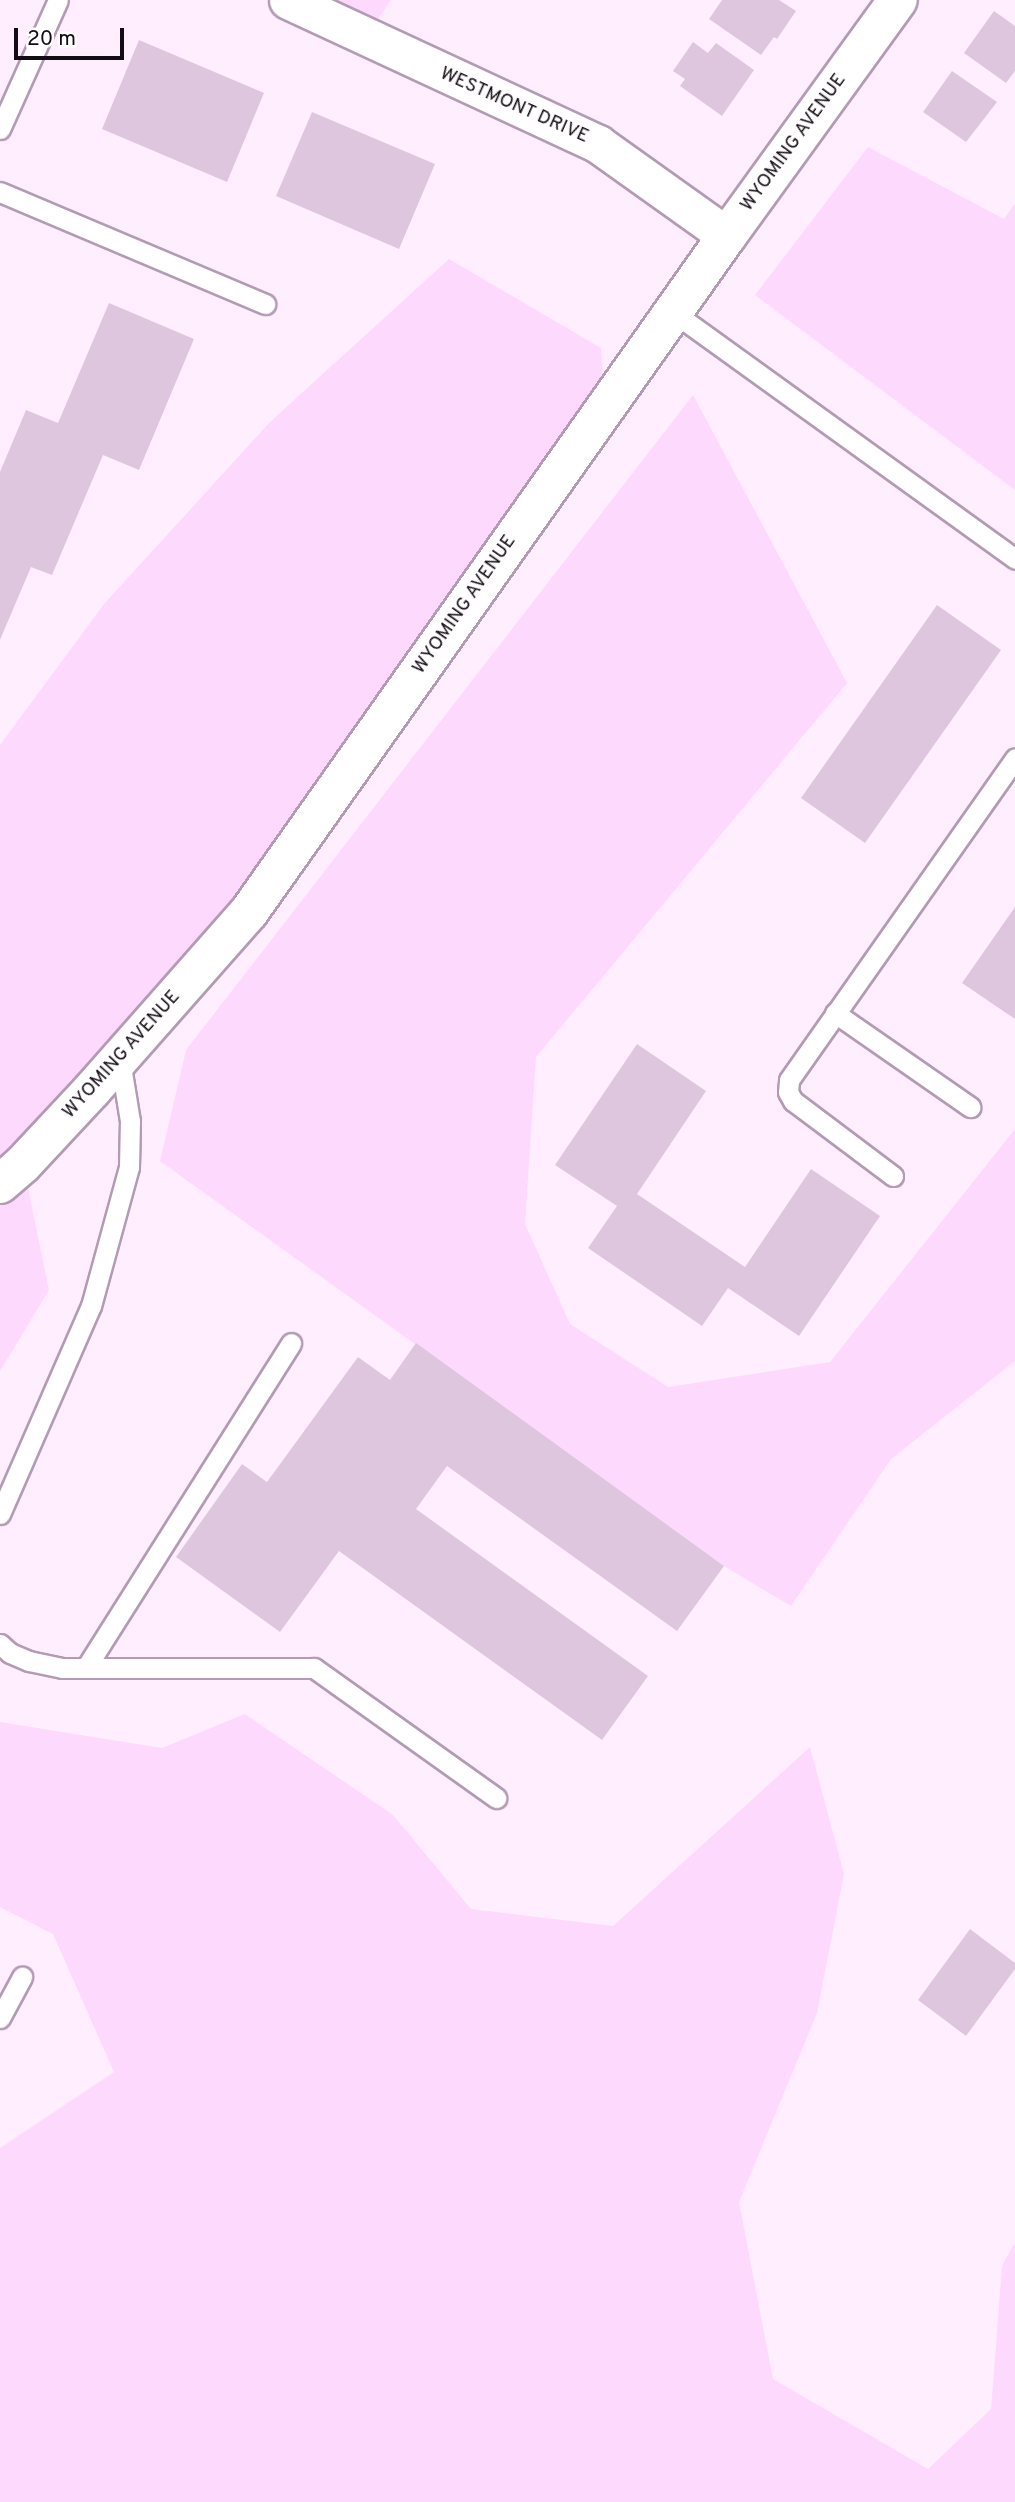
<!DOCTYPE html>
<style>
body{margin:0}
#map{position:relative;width:1015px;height:2502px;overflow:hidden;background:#ffeffe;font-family:Overpass,sans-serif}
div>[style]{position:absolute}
.green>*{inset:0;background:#fed9fe}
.building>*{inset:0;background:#dfc6df}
.roads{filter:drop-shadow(2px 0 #b39bb3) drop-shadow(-2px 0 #b39bb3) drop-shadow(0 2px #b39bb3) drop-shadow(0 -2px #b39bb3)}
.lane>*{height:19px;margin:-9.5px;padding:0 9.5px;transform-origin:9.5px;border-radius:9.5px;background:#fff}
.street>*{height:37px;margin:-18.5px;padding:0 18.5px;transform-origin:18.5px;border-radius:18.5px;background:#fff}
.secondary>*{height:38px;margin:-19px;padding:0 19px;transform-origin:19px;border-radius:19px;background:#fff}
span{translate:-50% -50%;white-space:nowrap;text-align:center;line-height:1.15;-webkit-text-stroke:5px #fff;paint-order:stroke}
.street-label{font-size:19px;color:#140c14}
.scale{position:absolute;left:14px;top:28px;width:110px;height:32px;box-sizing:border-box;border:4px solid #140c14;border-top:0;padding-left:9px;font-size:21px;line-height:24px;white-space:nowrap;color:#140c14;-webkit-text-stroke:5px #fff;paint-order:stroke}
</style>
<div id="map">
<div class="green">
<i style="clip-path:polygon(320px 0,391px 0,365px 38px)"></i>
<i style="clip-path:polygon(868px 147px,1004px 219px,1015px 203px,1015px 490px,755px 295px)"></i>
<i style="clip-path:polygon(449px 259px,601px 348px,605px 408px,249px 912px,23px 1164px,49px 1290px,0 1371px,0 745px,104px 604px,270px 422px)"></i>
<i style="clip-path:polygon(693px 395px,847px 683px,536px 1057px,525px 1224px,570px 1324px,668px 1387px,830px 1362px,1015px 1129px,1015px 1361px,891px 1459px,791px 1606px,724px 1566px,160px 1161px,186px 1050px)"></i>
<i style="clip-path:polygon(245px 1714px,393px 1815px,471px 1909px,613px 1926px,810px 1747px,844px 1874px,817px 2013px,739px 2202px,773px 2379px,928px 2469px,991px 2409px,1002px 2266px,1015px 2242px,1015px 2502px,0 2502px,0 2148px,114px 2072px,53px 1934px,0 1907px,0 1722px,162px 1748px)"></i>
</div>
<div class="building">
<i style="clip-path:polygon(722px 0,779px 0,796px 11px,777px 39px,774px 37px,761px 55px,709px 19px)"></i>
<i style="clip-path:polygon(994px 11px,1015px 26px,1015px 71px,1006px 83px,964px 53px)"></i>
<i style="clip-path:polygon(139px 40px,264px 93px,227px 182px,102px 129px)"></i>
<i style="clip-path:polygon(693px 42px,708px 53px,716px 43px,754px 70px,722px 116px,680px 86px,685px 79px,673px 71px)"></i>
<i style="clip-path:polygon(952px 71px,997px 102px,966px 142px,923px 112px)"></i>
<i style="clip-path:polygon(312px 112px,435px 164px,399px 249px,276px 196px)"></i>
<i style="clip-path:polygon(109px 303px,194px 339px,139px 470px,103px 455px,52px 575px,31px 567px,0 640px,0 472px,26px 410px,58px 423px)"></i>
<i style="clip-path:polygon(937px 605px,1001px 650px,865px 843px,801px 798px)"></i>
<i style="clip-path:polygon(1015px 907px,1015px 1019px,962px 983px)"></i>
<i style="clip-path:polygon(637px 1044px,706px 1091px,637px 1194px,745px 1267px,811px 1169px,880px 1216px,799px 1336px,728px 1288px,702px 1326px,588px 1248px,617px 1206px,555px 1165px)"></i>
<i style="clip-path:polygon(416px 1343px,724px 1566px,677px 1631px,447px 1466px,416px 1509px,648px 1676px,602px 1740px,339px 1551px,280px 1632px,176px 1557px,242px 1464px,267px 1482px,358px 1357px,390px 1380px)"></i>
<i style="clip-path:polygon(970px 1929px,1015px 1963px,1015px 1969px,966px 2036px,918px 2000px)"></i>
</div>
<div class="roads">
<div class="lane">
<i style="left:0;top:129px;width:141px;rotate:-65.8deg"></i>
<i style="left:0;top:192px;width:288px;rotate:22.9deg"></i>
<i style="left:673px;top:312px;width:422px;rotate:35.8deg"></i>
<i style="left:835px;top:1013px;width:165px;rotate:34.8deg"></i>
<i style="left:893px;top:1176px;width:125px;rotate:-143.1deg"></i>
<i style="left:793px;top:1101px;width:10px;rotate:-119deg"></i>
<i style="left:788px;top:1092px;width:12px;rotate:-85deg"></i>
<i style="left:789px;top:1080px;width:393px;rotate:-54.9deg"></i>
<i style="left:0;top:1514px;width:227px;rotate:-66.4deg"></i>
<i style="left:91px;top:1306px;width:144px;rotate:-74.7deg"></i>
<i style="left:129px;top:1167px;width:46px;rotate:-88.8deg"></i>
<i style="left:130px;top:1121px;width:62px;rotate:-99.3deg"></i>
<i style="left:0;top:1644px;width:13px;rotate:42deg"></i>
<i style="left:10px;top:1653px;width:21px;rotate:23deg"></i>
<i style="left:29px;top:1661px;width:34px;rotate:12deg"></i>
<i style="left:62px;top:1668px;width:252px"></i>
<i style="left:314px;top:1668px;width:224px;rotate:35.5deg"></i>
<i style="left:87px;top:1666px;width:382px;rotate:-57.7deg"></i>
<i style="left:0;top:2018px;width:47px;rotate:-61.8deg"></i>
</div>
<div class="street">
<i style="left:288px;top:0;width:342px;rotate:24.9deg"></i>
<i style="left:598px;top:144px;width:158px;rotate:35.5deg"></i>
</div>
<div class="secondary">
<i style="left:0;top:1184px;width:30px;rotate:-41deg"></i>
<i style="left:23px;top:1164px;width:101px;rotate:-47deg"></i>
<i style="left:92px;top:1090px;width:237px;rotate:-48.6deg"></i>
<i style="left:249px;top:912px;width:828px;rotate:-54.74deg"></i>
<i style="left:727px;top:236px;width:291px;rotate:-54.1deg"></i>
</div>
</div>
<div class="street-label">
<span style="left:514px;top:106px;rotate:24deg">WESTMONT DRIVE</span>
<span style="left:794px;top:143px;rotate:-54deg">WYOMING AVENUE</span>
<span style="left:465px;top:605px;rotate:-55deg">WYOMING AVENUE</span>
<span style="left:122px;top:1055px;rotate:-48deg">WYOMING AVENUE</span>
</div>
<div class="scale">20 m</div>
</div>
